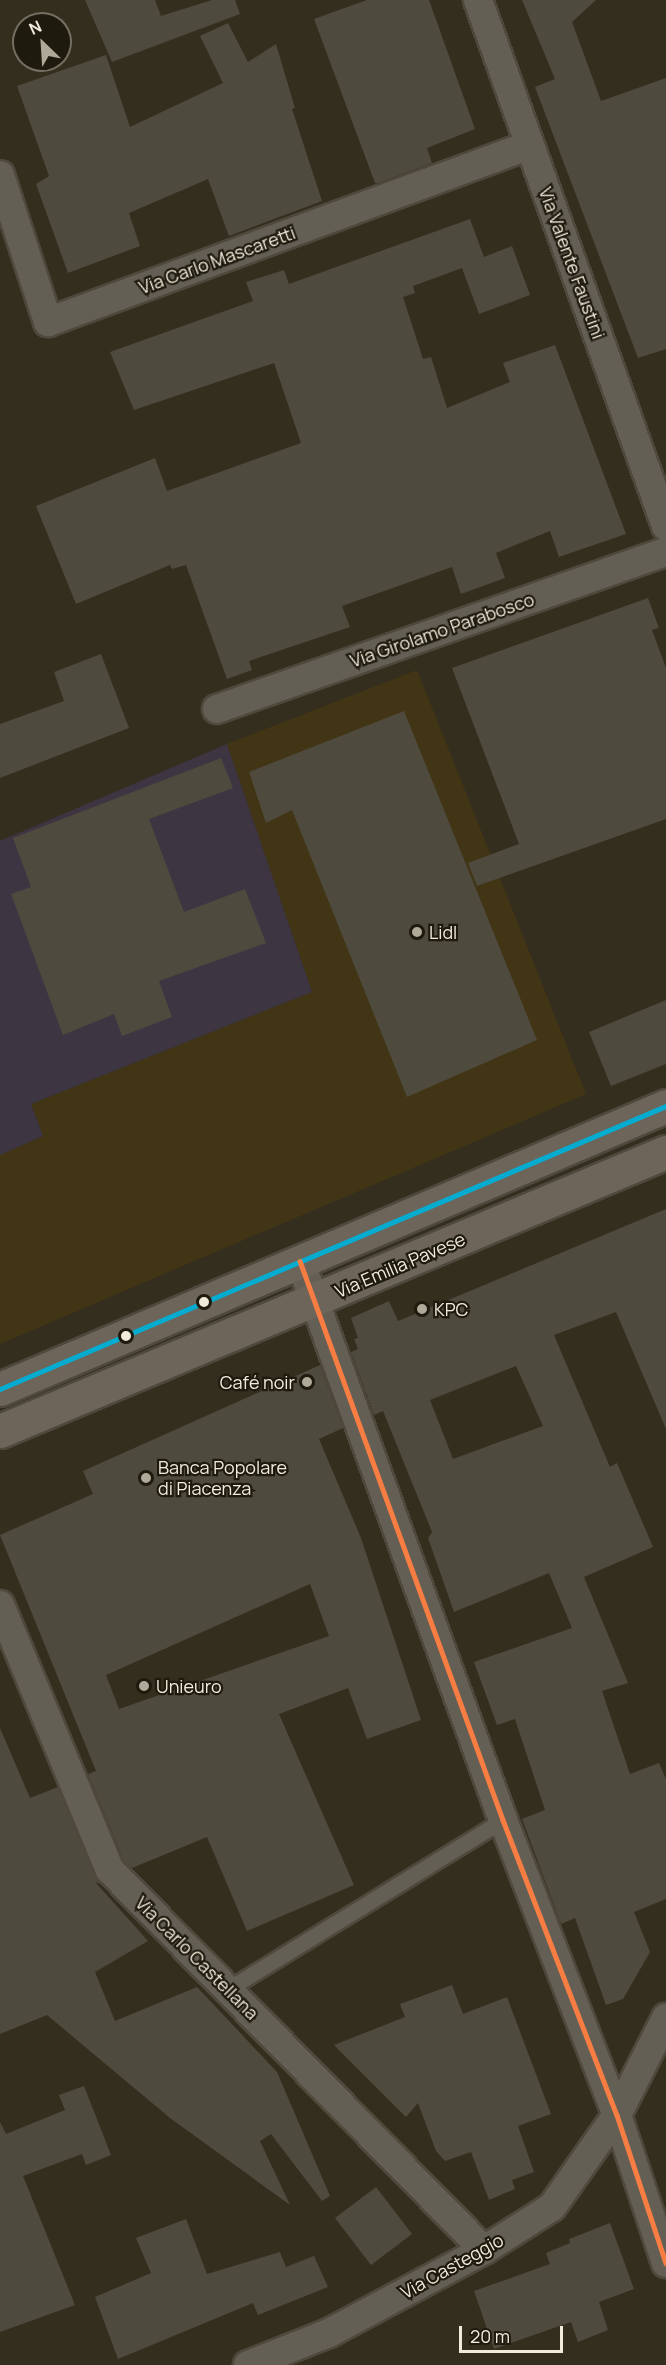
<!DOCTYPE html>
<meta charset="utf-8">
<style>
body{margin:0}
#map{position:relative;width:666px;height:2365px;overflow:hidden;background:#342e1f;font-family:Manrope,sans-serif}
div>[style]{position:absolute}
.built>*{inset:0;background:#413515}
.industrial>*{inset:0;background:#3d3542}
.building>*{inset:0;background:#4f4a3e}
.roads{filter:drop-shadow(2px 0 #4e493c) drop-shadow(-2px 0 #4e493c) drop-shadow(0 2px #4e493c) drop-shadow(0 -2px #4e493c)}
.service>*{height:15px;margin:-7.5px;padding:0 7.5px;transform-origin:7.5px;border-radius:7.5px;background:#645f55}
.minor>*{height:28px;margin:-14px;padding:0 14px;transform-origin:14px;border-radius:14px;background:#645f55}
.primary>*{height:33px;margin:-16.5px;padding:0 16.5px;transform-origin:16.5px;border-radius:16.5px;background:#6d645a}
.bus-1>*{height:4.5px;margin:-2.25px;padding:0 2.25px;transform-origin:2.25px;border-radius:2.25px;background:#06acd0}
.bus-2>*{height:4.5px;margin:-2.25px;padding:0 2.25px;transform-origin:2.25px;border-radius:2.25px;background:#f77d43}
.dots>*{width:16px;height:16px;translate:-50% -50%;box-sizing:border-box;border:3px solid #1e1a0e;border-radius:50%}
span{translate:-50% -50%;white-space:nowrap;text-align:center;line-height:1.15;-webkit-text-stroke:4.5px #1e1a0e;paint-order:stroke}
.street-label{font-size:18px;color:#f1ebdb}
.poi-label{font-size:18px;color:#f1ebdb}
.left{translate:0 -50%;text-align:left}
.right{translate:-100% -50%;text-align:right}
.north{position:absolute;left:12px;top:12px;width:60px;height:60px;box-sizing:border-box;background:#1e1a0e;border:2px solid #726e60;border-radius:50%;rotate:335deg;font-size:16px;font-weight:700;line-height:24px;text-align:center;color:#f1ebdb}
.north::after{content:'';display:block;margin:auto;width:21px;height:27px;background:#afa999;clip-path:polygon(50% 0,100% 100%,50% 72%,0 100%)}
.scale{position:absolute;left:459px;top:2326px;width:104px;height:27px;box-sizing:border-box;border:3px solid #f1ebdb;border-top:0;padding-left:8px;font-size:18px;line-height:21px;white-space:nowrap;color:#f1ebdb;-webkit-text-stroke:4px #1e1a0e;paint-order:stroke}
</style>
<div id="map">
<div class="built">
<i style="clip-path:polygon(417px 670px,586px 1094px,0 1344px,0 1155px,43px 1136px,31px 1104px,312px 992px,227px 744px)"></i>
</div>
<div class="industrial">
<i style="clip-path:polygon(227px 744px,312px 992px,31px 1104px,43px 1136px,0 1155px,0 841px)"></i>
</div>
<div class="building">
<i style="clip-path:polygon(85px 0,155px 0,161px 16px,212px 0,235px 0,240px 14px,112px 62px)"></i>
<i style="clip-path:polygon(367px 0,429px 0,475px 129px,427px 148px,432px 163px,378px 183px,375px 183px,314px 19px)"></i>
<i style="clip-path:polygon(522px 0,596px 0,572px 22px,601px 101px,666px 78px,666px 349px,638px 358px,535px 87px,555px 79px)"></i>
<i style="clip-path:polygon(228px 23px,248px 62px,276px 44px,295px 108px,292px 109px,322px 201px,229px 236px,208px 179px,129px 213px,140px 246px,68px 273px,36px 184px,49px 176px,17px 86px,106px 55px,130px 127px,223px 83px,200px 36px)"></i>
<i style="clip-path:polygon(470px 219px,484px 257px,512px 246px,530px 295px,479px 314px,462px 268px,413px 286px,415px 293px,403px 297px,423px 359px,431px 357px,447px 408px,510px 382px,503px 363px,555px 345px,626px 534px,559px 557px,550px 531px,496px 553px,505px 578px,461px 594px,452px 567px,342px 606px,350px 627px,249px 661px,252px 670px,227px 679px,186px 565px,172px 569px,170px 565px,76px 604px,36px 506px,155px 458px,167px 491px,301px 443px,274px 363px,134px 410px,110px 352px,253px 301px,246px 282px,284px 270px,289px 284px)"></i>
<i style="clip-path:polygon(648px 598px,659px 628px,652px 630px,666px 668px,666px 819px,477px 886px,468px 863px,519px 844px,452px 668px)"></i>
<i style="clip-path:polygon(101px 654px,129px 728px,0 778px,0 724px,64px 701px,54px 672px)"></i>
<i style="clip-path:polygon(404px 711px,537px 1040px,407px 1097px,292px 810px,266px 823px,249px 772px)"></i>
<i style="clip-path:polygon(221px 758px,233px 788px,149px 819px,184px 912px,245px 889px,266px 943px,159px 981px,172px 1017px,122px 1036px,114px 1014px,63px 1035px,11px 894px,31px 887px,13px 838px)"></i>
<i style="clip-path:polygon(666px 1000px,666px 1064px,611px 1086px,589px 1032px)"></i>
<i style="clip-path:polygon(evenodd,666px 1209px,666px 1429px,616px 1312px,554px 1335px,610px 1467px,617px 1463px,653px 1547px,584px 1577px,628px 1683px,602px 1691px,630px 1774px,659px 1763px,666px 1779px,666px 1899px,634px 1912px,650px 1952px,623px 1999px,606px 2005px,575px 1918px,561px 1924px,522px 1819px,545px 1810px,515px 1719px,497px 1725px,474px 1662px,572px 1628px,549px 1573px,454px 1612px,428px 1538px,432px 1532px,383px 1411px,374px 1415px,351px 1352px,358px 1349px,354px 1339px,358px 1338px,351px 1318px,389px 1301px,398px 1321px,666px 1209px,516px 1366px,543px 1426px,453px 1459px,430px 1400px,516px 1366px)"></i>
<i style="clip-path:polygon(evenodd,320px 1365px,343px 1428px,319px 1439px,361px 1538px,421px 1720px,367px 1739px,348px 1688px,279px 1714px,354px 1885px,247px 1931px,207px 1837px,132px 1868px,124px 1861px,88px 1774px,96px 1771px,0 1535px,93px 1494px,83px 1471px,320px 1365px,310px 1584px,329px 1636px,119px 1709px,106px 1675px,310px 1584px)"></i>
<i style="clip-path:polygon(0 1728px,30px 1798px,58px 1787px,99px 1882px,96px 1883px,148px 1941px,95px 1972px,115px 2021px,197px 1987px,277px 2072px,330px 2196px,322px 2201px,271px 2134px,260px 2141px,290px 2205px,170px 2118px,47px 2015px,0 2034px)"></i>
<i style="clip-path:polygon(452px 1985px,463px 2014px,507px 1997px,551px 2114px,518px 2126px,534px 2172px,512px 2180px,515px 2189px,489px 2200px,471px 2152px,445px 2161px,436px 2151px,418px 2103px,406px 2117px,334px 2045px,405px 2017px,400px 2004px)"></i>
<i style="clip-path:polygon(84px 2086px,111px 2155px,86px 2165px,82px 2154px,23px 2176px,75px 2305px,0 2332px,0 2122px,6px 2134px,65px 2110px,59px 2095px)"></i>
<i style="clip-path:polygon(376px 2187px,412px 2234px,371px 2265px,335px 2218px)"></i>
<i style="clip-path:polygon(186px 2219px,207px 2274px,280px 2252px,286px 2267px,314px 2256px,328px 2287px,258px 2315px,253px 2303px,118px 2359px,95px 2297px,151px 2273px,136px 2238px)"></i>
<i style="clip-path:polygon(610px 2223px,634px 2289px,599px 2302px,608px 2330px,578px 2342px,571px 2322px,494px 2349px,474px 2291px,550px 2264px,546px 2253px,570px 2243px,569px 2239px)"></i>
</div>
<div class="roads">
<div class="service">
<i style="left:228px;top:1989px;width:323px;rotate:-31.6deg"></i>
</div>
<div class="minor">
<i style="left:478px;top:0;width:559px;rotate:70.33deg"></i>
<i style="left:0;top:175px;width:155px;rotate:71.9deg"></i>
<i style="left:48px;top:322px;width:513px;rotate:-20.16deg"></i>
<i style="left:217px;top:709px;width:476px;rotate:-19.3deg"></i>
<i style="left:300px;top:1261px;width:595px;rotate:70.04deg"></i>
<i style="left:503px;top:1820px;width:316px;rotate:68.9deg"></i>
<i style="left:617px;top:2115px;width:156px;rotate:71.7deg"></i>
<i style="left:0;top:1605px;width:287px;rotate:67.5deg"></i>
<i style="left:110px;top:1870px;width:533px;rotate:45.46deg"></i>
<i style="left:248px;top:2365px;width:87px;rotate:-21.6deg"></i>
<i style="left:329px;top:2333px;width:176px;rotate:-28.2deg"></i>
<i style="left:484px;top:2250px;width:80px;rotate:-32.3deg"></i>
<i style="left:552px;top:2207px;width:113px;rotate:-54.8deg"></i>
<i style="left:617px;top:2115px;width:109px;rotate:-63.2deg"></i>
</div>
<div class="primary">
<i style="left:0;top:1389px;width:724px;rotate:-23.02deg"></i>
<i style="left:0;top:1431px;width:722px;rotate:-22.73deg"></i>
</div>
</div>
<div class="bus-1">
<i style="left:0;top:1389px;width:724px;rotate:-23.02deg"></i>
</div>
<div class="bus-2">
<i style="left:300px;top:1261px;width:595px;rotate:70.04deg"></i>
<i style="left:503px;top:1820px;width:316px;rotate:68.9deg"></i>
<i style="left:617px;top:2115px;width:156px;rotate:71.7deg"></i>
</div>
<div class="dots">
<i style="left:417px;top:932px;background:#afa999"></i>
<i style="left:204px;top:1302px;background:#f1ebdb"></i>
<i style="left:422px;top:1309px;background:#afa999"></i>
<i style="left:126px;top:1336px;background:#f1ebdb"></i>
<i style="left:307px;top:1382px;background:#afa999"></i>
<i style="left:146px;top:1478px;background:#afa999"></i>
<i style="left:144px;top:1686px;background:#afa999"></i>
</div>
<div class="street-label">
<span style="left:217px;top:260px;rotate:-20deg">Via Carlo Mascaretti</span>
<span style="left:572px;top:263px;rotate:70deg">Via Valente Faustini</span>
<span style="left:442px;top:630px;rotate:-19deg">Via Girolamo Parabosco</span>
<span style="left:400px;top:1265px;rotate:-23deg">Via Emilia Pavese</span>
<span style="left:197px;top:1958px;rotate:45deg">Via Carlo Castellana</span>
<span style="left:452px;top:2266px;rotate:-29deg">Via Casteggio</span>
</div>
<div class="poi-label">
<span class="left" style="left:429px;top:932px">Lidl</span>
<span class="left" style="left:434px;top:1309px">KPC</span>
<span class="right" style="left:295px;top:1382px">Café noir</span>
<span class="left" style="left:158px;top:1478px">Banca Popolare<br>di Piacenza</span>
<span class="left" style="left:156px;top:1686px">Unieuro</span>
</div>
<div class="north">N</div>
<div class="scale">20 m</div>
</div>
